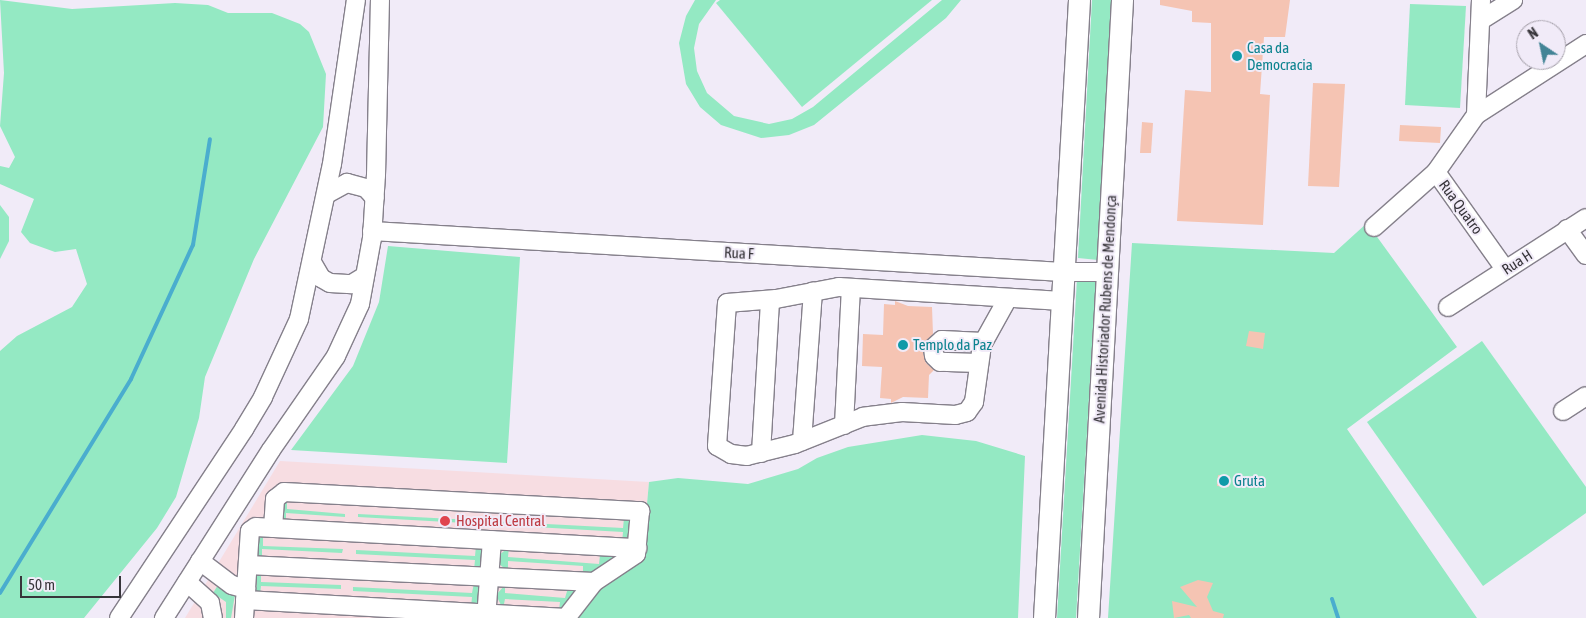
<!DOCTYPE html>
<meta charset="utf-8">
<style>
body{margin:0}
#map{position:relative;width:1586px;height:618px;overflow:hidden;background:#f1ebf8;font-family:"Asap Condensed",sans-serif}
div>[style]{position:absolute}
.medical>*{inset:0;background:#f7dde2}
.green>*{inset:0;background:#94e9c3}
.stream>*{height:4px;margin:-2px;padding:0 2px;transform-origin:2px;border-radius:2px;background:#4aadce}
.building>*{inset:0;background:#f5c4b3}
.roads{filter:drop-shadow(1px 0 #85808b) drop-shadow(-1px 0 #85808b) drop-shadow(0 1px #85808b) drop-shadow(0 -1px #85808b)}
.minor>*{height:18px;margin:-9px;padding:0 9px;transform-origin:9px;border-radius:9px;background:#fff}
.major>*{height:21px;margin:-10.5px;padding:0 10.5px;transform-origin:10.5px;border-radius:10.5px;background:#fff}
.dots>*{width:14px;height:14px;translate:-50% -50%;box-sizing:border-box;border:2px solid #f1ebf8;border-radius:50%}
span{translate:-50% -50%;white-space:nowrap;text-align:center;line-height:1.15;-webkit-text-stroke:4px #f1ebf8;paint-order:stroke}
.culture-label{font-size:15px;color:#0d838f}
.left{translate:0 -50%;text-align:left}
.street-label{font-size:15px;color:#37353a}
.health-label{font-size:15px;color:#be3a42}
.north{position:absolute;left:1516px;top:20px;width:50px;height:50px;box-sizing:border-box;background:#f1ebf8;border:1px solid #a7a2ac;border-radius:50%;rotate:326deg;font-size:14px;font-weight:700;line-height:20px;text-align:center;color:#37353a}
.north::after{content:'';display:block;margin:auto;width:18px;height:22px;background:#438496;clip-path:polygon(50% 0,100% 100%,50% 72%,0 100%)}
.scale{position:absolute;left:20px;top:576px;width:101px;height:22px;box-sizing:border-box;border:2px solid #37353a;border-top:0;padding-left:6px;font-size:15px;line-height:18px;white-space:nowrap;color:#37353a;-webkit-text-stroke:4px #f1ebf8;paint-order:stroke}
</style>
<div id="map">
<div class="medical">
<i style="clip-path:polygon(280px 461px,649px 482px,642px 559px,576px 618px,185px 618px)"></i>
</div>
<div class="green">
<i style="clip-path:polygon(0 0,72px 9px,175px 3px,208px 5px,228px 13px,272px 13px,300px 24px,309px 32px,326px 74px,323px 127px,254px 259px,205px 377px,199px 418px,176px 497px,157px 528px,84px 618px,0 618px,0 351px,17px 336px,72px 307px,87px 284px,76px 249px,55px 252px,30px 243px,21px 232px,34px 199px,0 184px,0 166px,9px 168px,15px 157px,0 126px,4px 73px)"></i>
<i style="clip-path:polygon(695px 0,716px 0,699px 24px,694px 48px,697px 71px,707px 93px,734px 116px,769px 124px,792px 119px,813px 107px,942px 0,961px 0,946px 18px,814px 125px,789px 135px,761px 138px,721px 125px,700px 107px,686px 84px,679px 43px,686px 16px)"></i>
<i style="clip-path:polygon(720px 0,932px 0,802px 107px,716px 3px)"></i>
<i style="clip-path:polygon(1092px 0,1112px 0,1098px 260px,1078px 258px)"></i>
<i style="clip-path:polygon(1410px 4px,1466px 6px,1460px 108px,1405px 105px)"></i>
<i style="clip-path:polygon(0 205px,9px 217px,9px 241px,0 259px)"></i>
<i style="clip-path:polygon(1367px 223px,1457px 347px,1347px 429px,1477px 618px,1108px 618px,1132px 243px,1334px 253px)"></i>
<i style="clip-path:polygon(388px 246px,520px 257px,507px 463px,291px 450px,353px 366px,379px 302px)"></i>
<i style="clip-path:polygon(1077px 279px,1096px 279px,1076px 618px,1057px 618px)"></i>
<i style="clip-path:polygon(1482px 341px,1586px 487px,1586px 513px,1483px 586px,1367px 422px)"></i>
<i style="clip-path:polygon(922px 435px,976px 441px,1025px 456px,1018px 618px,576px 618px,596px 590px,642px 559px,649px 482px,678px 478px,748px 484px,798px 469px,817px 458px,848px 447px)"></i>
<i style="clip-path:polygon(287px 499px,287px 509px,345px 514px,345px 517px,286px 513px,286px 523px,282px 522px,282px 503px)"></i>
<i style="clip-path:polygon(358px 514px,623px 528px,624px 518px,630px 521px,628px 540px,622px 542px,623px 532px,358px 517px)"></i>
<i style="clip-path:polygon(263px 536px,263px 546px,343px 549px,342px 553px,262px 549px,262px 559px,257px 557px,258px 539px)"></i>
<i style="clip-path:polygon(476px 546px,484px 552px,484px 564px,474px 570px,475px 560px,356px 554px,356px 550px,475px 556px)"></i>
<i style="clip-path:polygon(509px 547px,508px 557px,599px 564px,600px 555px,616px 555px,588px 577px,583px 577px,583px 566px,508px 561px,508px 571px,499px 564px,498px 556px)"></i>
<i style="clip-path:polygon(261px 572px,261px 582px,341px 585px,341px 589px,261px 586px,260px 595px,256px 593px,257px 576px)"></i>
<i style="clip-path:polygon(474px 583px,481px 589px,481px 600px,471px 607px,472px 597px,353px 591px,353px 587px,472px 593px)"></i>
<i style="clip-path:polygon(218px 585px,235px 595px,231px 618px,226px 618px,226px 602px,213px 593px)"></i>
<i style="clip-path:polygon(505px 585px,505px 593px,565px 598px,568px 588px,576px 591px,559px 610px,560px 602px,505px 599px,503px 609px,496px 595px)"></i>
</div>
<div class="stream">
<i style="left:0;top:593px;width:251px;rotate:-58.5deg"></i>
<i style="left:131px;top:379px;width:148px;rotate:-65.2deg"></i>
<i style="left:193px;top:245px;width:107px;rotate:-80.9deg"></i>
<i style="left:1332px;top:599px;width:20px;rotate:72deg"></i>
</div>
<div class="building">
<i style="clip-path:polygon(1160px 0,1290px 0,1285px 37px,1264px 37px,1260px 94px,1270px 95px,1263px 225px,1177px 221px,1185px 90px,1211px 92px,1211px 23px,1192px 22px,1192px 11px,1160px 5px)"></i>
<i style="clip-path:polygon(1313px 83px,1345px 84px,1339px 187px,1308px 186px)"></i>
<i style="clip-path:polygon(1142px 122px,1153px 123px,1151px 153px,1140px 153px)"></i>
<i style="clip-path:polygon(1400px 125px,1441px 127px,1440px 143px,1399px 141px)"></i>
<i style="clip-path:polygon(895px 301px,908px 306px,932px 307px,933px 334px,922px 349px,926px 363px,934px 370px,929px 375px,928px 398px,903px 397px,891px 403px,891px 399px,880px 398px,882px 367px,862px 366px,863px 334px,883px 335px,884px 304px,895px 305px)"></i>
<i style="clip-path:polygon(1249px 331px,1265px 333px,1263px 349px,1246px 346px)"></i>
<i style="clip-path:polygon(1218px 475px,1230px 476px,1229px 487px,1217px 486px)"></i>
<i style="clip-path:polygon(1198px 580px,1213px 583px,1207px 597px,1213px 611px,1224px 614px,1223px 618px,1191px 618px,1189px 615px,1174px 618px,1172px 601px,1197px 607px,1180px 587px)"></i>
</div>
<div class="roads">
<div class="minor">
<i style="left:1481px;top:0;width:115px;rotate:92.5deg"></i>
<i style="left:1476px;top:115px;width:70px;rotate:125.1deg"></i>
<i style="left:1436px;top:172px;width:119px;rotate:54.6deg"></i>
<i style="left:1481px;top:20px;width:38px;rotate:-32deg"></i>
<i style="left:1476px;top:115px;width:131px;rotate:-32.8deg"></i>
<i style="left:327px;top:194px;width:23px;rotate:-29deg"></i>
<i style="left:347px;top:183px;width:20px;rotate:15deg"></i>
<i style="left:366px;top:188px;width:13px;rotate:48deg"></i>
<i style="left:1374px;top:227px;width:83px;rotate:-41.6deg"></i>
<i style="left:1567px;top:229px;width:32px;rotate:54deg"></i>
<i style="left:372px;top:231px;width:692px;rotate:3.4deg"></i>
<i style="left:1063px;top:272px;width:44px"></i>
<i style="left:313px;top:264px;width:16px;rotate:60deg"></i>
<i style="left:321px;top:278px;width:10px;rotate:29deg"></i>
<i style="left:330px;top:283px;width:22px;rotate:3deg"></i>
<i style="left:352px;top:284px;width:15px;rotate:-32deg"></i>
<i style="left:1008px;top:298px;width:54px;rotate:119deg"></i>
<i style="left:982px;top:345px;width:58px;rotate:98deg"></i>
<i style="left:974px;top:402px;width:12px;rotate:125deg"></i>
<i style="left:967px;top:412px;width:12px;rotate:166deg"></i>
<i style="left:955px;top:415px;width:53px;rotate:-176.8deg"></i>
<i style="left:902px;top:412px;width:39px;rotate:173deg"></i>
<i style="left:863px;top:417px;width:73px;rotate:158.3deg"></i>
<i style="left:795px;top:444px;width:49px;rotate:166deg"></i>
<i style="left:747px;top:456px;width:16px;rotate:-173deg"></i>
<i style="left:731px;top:454px;width:16px;rotate:-150deg"></i>
<i style="left:717px;top:446px;width:143px;rotate:-86deg"></i>
<i style="left:727px;top:303px;width:49px;rotate:-4.7deg"></i>
<i style="left:776px;top:299px;width:64px;rotate:-10.8deg"></i>
<i style="left:839px;top:287px;width:223px;rotate:3.6deg"></i>
<i style="left:1448px;top:307px;width:164px;rotate:-32.8deg"></i>
<i style="left:978px;top:363px;width:38px;rotate:-178deg"></i>
<i style="left:940px;top:362px;width:8px;rotate:-135deg"></i>
<i style="left:934px;top:356px;width:8px;rotate:-97deg"></i>
<i style="left:933px;top:348px;width:12px;rotate:-42deg"></i>
<i style="left:942px;top:340px;width:41px;rotate:2.8deg"></i>
<i style="left:1563px;top:411px;width:27px;rotate:-33deg"></i>
<i style="left:844px;top:425px;width:137px;rotate:-87.1deg"></i>
<i style="left:802px;top:441px;width:150px;rotate:-85.8deg"></i>
<i style="left:761px;top:453px;width:153px;rotate:-86.6deg"></i>
<i style="left:273px;top:528px;width:29px;rotate:-86deg"></i>
<i style="left:275px;top:499px;width:11px;rotate:-38deg"></i>
<i style="left:284px;top:492px;width:357px;rotate:3.1deg"></i>
<i style="left:640px;top:511px;width:43px;rotate:95.3deg"></i>
<i style="left:636px;top:554px;width:50px;rotate:146.3deg"></i>
<i style="left:594px;top:582px;width:46px;rotate:127.9deg"></i>
<i style="left:200px;top:561px;width:40px;rotate:37deg"></i>
<i style="left:232px;top:585px;width:15px;rotate:16deg"></i>
<i style="left:248px;top:565px;width:346px;rotate:2.8deg"></i>
<i style="left:187px;top:582px;width:31px;rotate:42deg"></i>
<i style="left:210px;top:603px;width:15px;rotate:79deg"></i>
<i style="left:245px;top:600px;width:322px;rotate:3.2deg"></i>
<i style="left:119px;top:618px;width:227px;rotate:-56.5deg"></i>
<i style="left:244px;top:429px;width:37px;rotate:-59deg"></i>
<i style="left:263px;top:397px;width:86px;rotate:-65.2deg"></i>
<i style="left:299px;top:319px;width:158px;rotate:-78deg"></i>
<i style="left:332px;top:164px;width:166px;rotate:-81.7deg"></i>
<i style="left:164px;top:618px;width:199px;rotate:-57.5deg"></i>
<i style="left:271px;top:450px;width:114px;rotate:-55.3deg"></i>
<i style="left:336px;top:356px;width:57px;rotate:-65.2deg"></i>
<i style="left:360px;top:304px;width:67px;rotate:-79.7deg"></i>
<i style="left:372px;top:238px;width:63px;rotate:-86.4deg"></i>
<i style="left:376px;top:175px;width:175px;rotate:-88.7deg"></i>
<i style="left:244px;top:618px;width:87px;rotate:-86.1deg"></i>
<i style="left:250px;top:531px;width:7px;rotate:-34deg"></i>
<i style="left:256px;top:527px;width:382px;rotate:3.2deg"></i>
<i style="left:486px;top:618px;width:78px;rotate:-85.6deg"></i>
</div>
<div class="major">
<i style="left:1044px;top:618px;width:619px;rotate:-86.76deg"></i>
<i style="left:1088px;top:618px;width:619px;rotate:-86.85deg"></i>
</div>
</div>
<div class="dots">
<i style="left:1237px;top:56px;background:#0f9aa8"></i>
<i style="left:903px;top:345px;background:#0f9aa8"></i>
<i style="left:1224px;top:481px;background:#0f9aa8"></i>
<i style="left:445px;top:521px;background:#e0444e"></i>
</div>
<div class="culture-label">
<span class="left" style="left:1247px;top:56px">Casa da<br>Democracia</span>
<span class="left" style="left:913px;top:345px">Templo da Paz</span>
<span class="left" style="left:1234px;top:481px">Gruta</span>
</div>
<div class="street-label">
<span style="left:1461px;top:207px;rotate:54deg">Rua Quatro</span>
<span style="left:739px;top:253px;rotate:3deg">Rua F</span>
<span style="left:1517px;top:262px;rotate:-33deg">Rua H</span>
<span style="left:1105px;top:309px;rotate:-87deg">Avenida Historiador Rubens de Mendonça</span>
</div>
<div class="health-label">
<span class="left" style="left:456px;top:521px">Hospital Central</span>
</div>
<div class="north">N</div>
<div class="scale">50 m</div>
</div>
